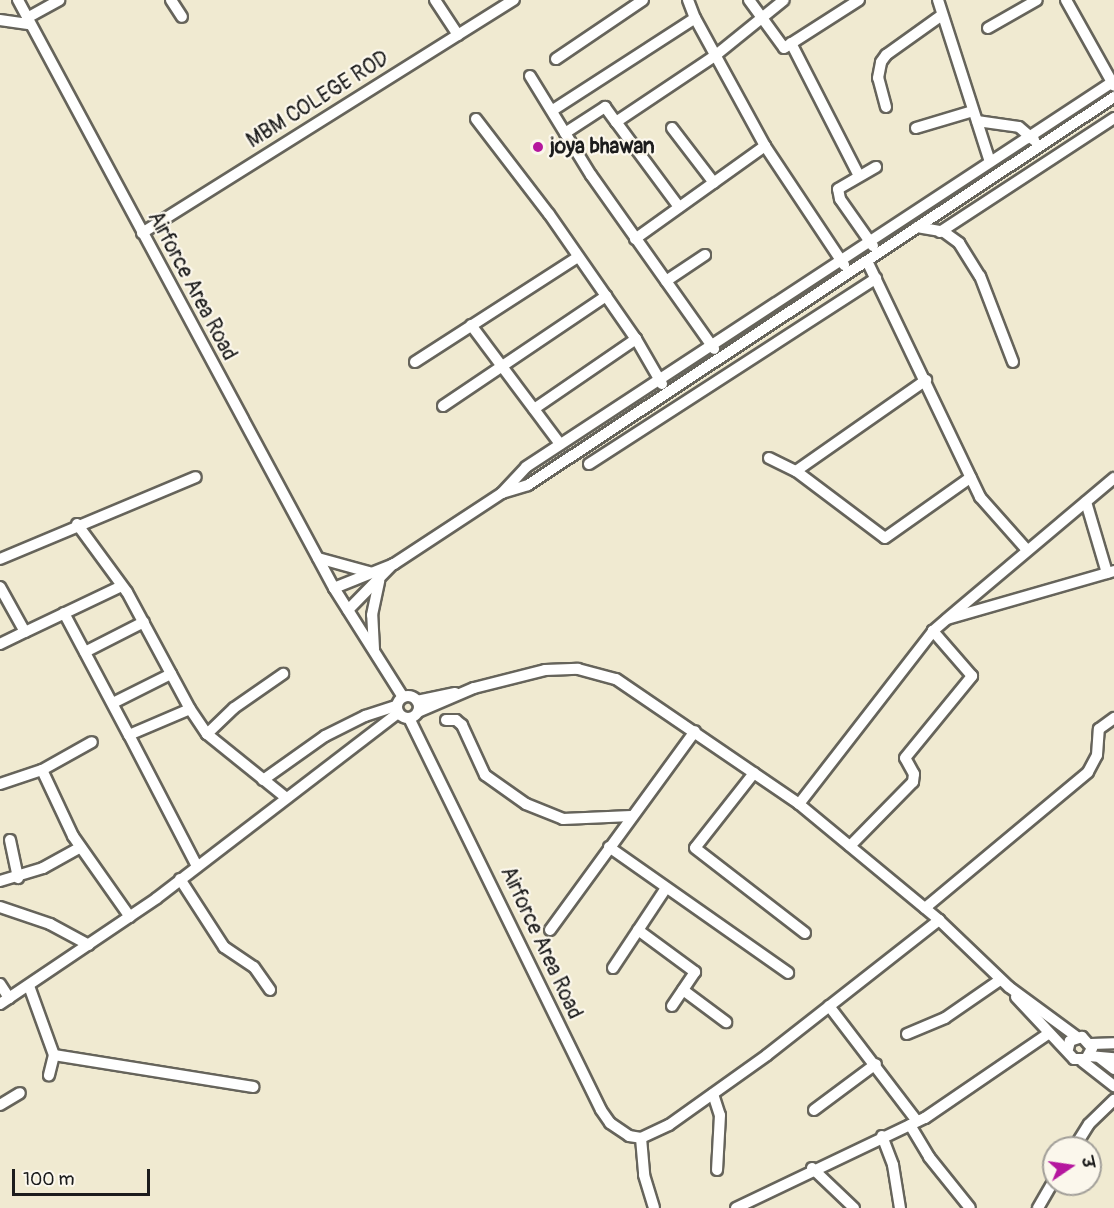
<!DOCTYPE html>
<meta charset="utf-8">
<style>
body{margin:0}
#map{position:relative;width:1114px;height:1208px;overflow:hidden;background:#f0ead1;font-family:Pangolin,"Playpen Sans Deva",sans-serif}
div>[style]{position:absolute}
.roads{filter:drop-shadow(2px 0 #66645b) drop-shadow(-2px 0 #66645b) drop-shadow(0 2px #66645b) drop-shadow(0 -2px #66645b)}
.minor>*{height:10px;margin:-5px;padding:0 5px;transform-origin:5px;border-radius:5px;background:#fff}
.minor>.ring{margin:-5px;padding:0;box-sizing:content-box;background:none;border:10px solid #fff;border-radius:50%}
.dots>*{width:16px;height:16px;translate:-50% -50%;box-sizing:border-box;border:3px solid #fbf7ec;border-radius:50%}
span{translate:-50% -50%;white-space:nowrap;text-align:center;line-height:1.15;-webkit-text-stroke:4.5px #fbf7ec;paint-order:stroke}
.street-label{font-size:21px;color:#1c1c1c}
.poi-label{font-size:21px;color:#1c1c1c;font-weight:700}
.left{translate:0 -50%;text-align:left}
.north{position:absolute;left:1042px;top:1136px;width:60px;height:60px;box-sizing:border-box;background:#fbf7ec;border:2px solid #a29f99;border-radius:50%;rotate:77deg;font-size:16px;font-weight:700;line-height:24px;text-align:center;color:#1c1c1c}
.north::after{content:'';display:block;margin:auto;width:21px;height:27px;background:#b5179e;clip-path:polygon(50% 0,100% 100%,50% 72%,0 100%)}
.scale{position:absolute;left:12px;top:1169px;width:138px;height:27px;box-sizing:border-box;border:3px solid #1c1c1c;border-top:0;padding-left:8px;font-size:18px;line-height:21px;white-space:nowrap;color:#1c1c1c;-webkit-text-stroke:4px #fbf7ec;paint-order:stroke}
</style>
<div id="map">
<div class="roads">
<div class="minor">
<i style="left:18px;top:0;width:668px;rotate:61.75deg"></i>
<i style="left:334px;top:588px;width:129px;rotate:57.7deg"></i>
<i style="left:171px;top:0;width:20px;rotate:57deg"></i>
<i style="left:435px;top:0;width:42px;rotate:56.7deg"></i>
<i style="left:688px;top:0;width:19px;rotate:69deg"></i>
<i style="left:695px;top:18px;width:146px;rotate:61.3deg"></i>
<i style="left:765px;top:146px;width:143px;rotate:56.4deg"></i>
<i style="left:749px;top:0;width:59px;rotate:53.9deg"></i>
<i style="left:784px;top:48px;width:89px;rotate:-32.6deg"></i>
<i style="left:938px;top:0;width:170px;rotate:72.2deg"></i>
<i style="left:1066px;top:0;width:98px;rotate:60.8deg"></i>
<i style="left:27px;top:18px;width:37px;rotate:-29deg"></i>
<i style="left:0;top:20px;width:30px;rotate:8deg"></i>
<i style="left:988px;top:28px;width:56px;rotate:-29.7deg"></i>
<i style="left:791px;top:43px;width:149px;rotate:62.9deg"></i>
<i style="left:556px;top:59px;width:105px;rotate:-34.1deg"></i>
<i style="left:530px;top:76px;width:116px;rotate:58.4deg"></i>
<i style="left:591px;top:175px;width:213px;rotate:54.7deg"></i>
<i style="left:886px;top:107px;width:30px;rotate:-105deg"></i>
<i style="left:878px;top:78px;width:16px;rotate:-79deg"></i>
<i style="left:881px;top:62px;width:9px;rotate:-54deg"></i>
<i style="left:886px;top:55px;width:69px;rotate:-35.5deg"></i>
<i style="left:553px;top:110px;width:169px;rotate:-32.9deg"></i>
<i style="left:476px;top:119px;width:120px;rotate:52.5deg"></i>
<i style="left:549px;top:214px;width:152px;rotate:55.2deg"></i>
<i style="left:636px;top:339px;width:52px;rotate:60deg"></i>
<i style="left:977px;top:121px;width:42px;rotate:8.1deg"></i>
<i style="left:1019px;top:127px;width:20px;rotate:41deg"></i>
<i style="left:672px;top:128px;width:69px;rotate:52.6deg"></i>
<i style="left:916px;top:128px;width:59px;rotate:-16.6deg"></i>
<i style="left:565px;top:133px;width:48px;rotate:-33deg"></i>
<i style="left:605px;top:107px;width:19px;rotate:54deg"></i>
<i style="left:679px;top:207px;width:106px;rotate:-126.5deg"></i>
<i style="left:616px;top:122px;width:120px;rotate:-33.8deg"></i>
<i style="left:716px;top:55px;width:87px;rotate:-39deg"></i>
<i style="left:917px;top:227px;width:27px;rotate:10deg"></i>
<i style="left:944px;top:232px;width:19px;rotate:36deg"></i>
<i style="left:959px;top:243px;width:39px;rotate:58deg"></i>
<i style="left:980px;top:276px;width:92px;rotate:69deg"></i>
<i style="left:940px;top:232px;width:208px;rotate:-33.2deg"></i>
<i style="left:142px;top:233px;width:439px;rotate:-32.1deg"></i>
<i style="left:635px;top:239px;width:160px;rotate:-35.6deg"></i>
<i style="left:873px;top:246px;width:57px;rotate:-125.1deg"></i>
<i style="left:840px;top:199px;width:10px;rotate:-101deg"></i>
<i style="left:838px;top:189px;width:44px;rotate:-30.1deg"></i>
<i style="left:867px;top:261px;width:262px;rotate:64.4deg"></i>
<i style="left:980px;top:497px;width:71px;rotate:48.4deg"></i>
<i style="left:666px;top:281px;width:47px;rotate:-33.7deg"></i>
<i style="left:471px;top:325px;width:149px;rotate:53.2deg"></i>
<i style="left:415px;top:362px;width:194px;rotate:-32.8deg"></i>
<i style="left:443px;top:406px;width:197px;rotate:-34deg"></i>
<i style="left:534px;top:409px;width:124px;rotate:-34.5deg"></i>
<i style="left:769px;top:458px;width:30px;rotate:26deg"></i>
<i style="left:796px;top:471px;width:111px;rotate:37deg"></i>
<i style="left:885px;top:538px;width:105px;rotate:-35.3deg"></i>
<i style="left:589px;top:464px;width:342px;rotate:-32.9deg"></i>
<i style="left:796px;top:471px;width:159px;rotate:-35deg"></i>
<i style="left:502px;top:493px;width:35px;rotate:-47deg"></i>
<i style="left:526px;top:467px;width:703px;rotate:-33.28deg"></i>
<i style="left:1086px;top:502px;width:74px;rotate:73.5deg"></i>
<i style="left:77px;top:524px;width:84px;rotate:53.7deg"></i>
<i style="left:127px;top:592px;width:133px;rotate:61.7deg"></i>
<i style="left:190px;top:709px;width:30px;rotate:56deg"></i>
<i style="left:207px;top:734px;width:100px;rotate:38.9deg"></i>
<i style="left:318px;top:558px;width:53px;rotate:15.4deg"></i>
<i style="left:0;top:559px;width:212px;rotate:-22.7deg"></i>
<i style="left:0;top:587px;width:51px;rotate:60.9deg"></i>
<i style="left:25px;top:632px;width:107px;rotate:-25.4deg"></i>
<i style="left:334px;top:588px;width:65px;rotate:-21.8deg"></i>
<i style="left:394px;top:564px;width:129px;rotate:-33.3deg"></i>
<i style="left:502px;top:493px;width:27px;rotate:-17deg"></i>
<i style="left:528px;top:485px;width:703px;rotate:-33.51deg"></i>
<i style="left:348px;top:610px;width:64px;rotate:-45.6deg"></i>
<i style="left:64px;top:613px;width:138px;rotate:62deg"></i>
<i style="left:129px;top:735px;width:66px;rotate:-23.1deg"></i>
<i style="left:949px;top:617px;width:216px;rotate:-40.1deg"></i>
<i style="left:0;top:644px;width:28px;rotate:-26deg"></i>
<i style="left:374px;top:649px;width:34px;rotate:-93deg"></i>
<i style="left:372px;top:615px;width:35px;rotate:-78deg"></i>
<i style="left:85px;top:652px;width:66px;rotate:-27deg"></i>
<i class="ring" style="left:397px;top:696px;width:12px;height:12px"></i>
<i style="left:417px;top:701px;width:39px;rotate:-12deg"></i>
<i style="left:113px;top:703px;width:65px;rotate:-26.6deg"></i>
<i style="left:418px;top:712px;width:61px;rotate:-23.2deg"></i>
<i style="left:474px;top:688px;width:73px;rotate:-14.2deg"></i>
<i style="left:545px;top:670px;width:33px;rotate:-2deg"></i>
<i style="left:578px;top:669px;width:39px;rotate:15deg"></i>
<i style="left:616px;top:679px;width:222px;rotate:34.3deg"></i>
<i style="left:799px;top:804px;width:182px;rotate:39.6deg"></i>
<i style="left:939px;top:920px;width:97px;rotate:43.7deg"></i>
<i style="left:1009px;top:987px;width:84px;rotate:36.3deg"></i>
<i style="left:409px;top:718px;width:436px;rotate:63.9deg"></i>
<i style="left:601px;top:1110px;width:16px;rotate:55deg"></i>
<i style="left:610px;top:1123px;width:23px;rotate:34deg"></i>
<i style="left:629px;top:1136px;width:12px;rotate:9deg"></i>
<i style="left:641px;top:1138px;width:31px;rotate:-25deg"></i>
<i style="left:669px;top:1125px;width:120px;rotate:-35.5deg"></i>
<i style="left:767px;top:1055px;width:219px;rotate:-38.1deg"></i>
<i style="left:446px;top:720px;width:10px"></i>
<i style="left:456px;top:720px;width:8px;rotate:40deg"></i>
<i style="left:462px;top:725px;width:55px;rotate:65.3deg"></i>
<i style="left:485px;top:775px;width:50px;rotate:35.3deg"></i>
<i style="left:526px;top:804px;width:40px;rotate:22deg"></i>
<i style="left:563px;top:819px;width:68px;rotate:-2.5deg"></i>
<i style="left:207px;top:734px;width:37px;rotate:-44deg"></i>
<i style="left:234px;top:708px;width:60px;rotate:-34.8deg"></i>
<i style="left:129px;top:735px;width:148px;rotate:62.6deg"></i>
<i style="left:42px;top:770px;width:73px;rotate:64.8deg"></i>
<i style="left:73px;top:836px;width:99px;rotate:54.9deg"></i>
<i style="left:754px;top:773px;width:95px;rotate:128.2deg"></i>
<i style="left:695px;top:848px;width:139px;rotate:37.7deg"></i>
<i style="left:263px;top:780px;width:76px;rotate:-35.4deg"></i>
<i style="left:325px;top:736px;width:45px;rotate:-26.6deg"></i>
<i style="left:365px;top:716px;width:33px;rotate:-18deg"></i>
<i style="left:0;top:784px;width:44px;rotate:-18.4deg"></i>
<i style="left:42px;top:770px;width:57px;rotate:-29.2deg"></i>
<i style="left:799px;top:804px;width:219px;rotate:-52.2deg"></i>
<i style="left:933px;top:631px;width:18px;rotate:-41deg"></i>
<i style="left:947px;top:619px;width:174px;rotate:-16deg"></i>
<i style="left:10px;top:840px;width:39px;rotate:78deg"></i>
<i style="left:850px;top:846px;width:90px;rotate:-45.5deg"></i>
<i style="left:913px;top:782px;width:8px;rotate:-83deg"></i>
<i style="left:914px;top:774px;width:18px;rotate:-119deg"></i>
<i style="left:905px;top:758px;width:106px;rotate:-50.7deg"></i>
<i style="left:972px;top:676px;width:60px;rotate:-130.9deg"></i>
<i style="left:609px;top:847px;width:219px;rotate:35.1deg"></i>
<i style="left:180px;top:879px;width:81px;rotate:57.1deg"></i>
<i style="left:224px;top:947px;width:36px;rotate:34deg"></i>
<i style="left:254px;top:967px;width:28px;rotate:55deg"></i>
<i style="left:0;top:881px;width:45px;rotate:-16.8deg"></i>
<i style="left:43px;top:868px;width:43px;rotate:-28.9deg"></i>
<i style="left:0;top:907px;width:53px;rotate:18.8deg"></i>
<i style="left:50px;top:924px;width:44px;rotate:28.3deg"></i>
<i style="left:925px;top:908px;width:212px;rotate:-39.8deg"></i>
<i style="left:1088px;top:772px;width:19px;rotate:-62deg"></i>
<i style="left:1097px;top:755px;width:26px;rotate:-86deg"></i>
<i style="left:1099px;top:729px;width:19px;rotate:-36deg"></i>
<i style="left:550px;top:930px;width:246px;rotate:-53.9deg"></i>
<i style="left:638px;top:930px;width:71px;rotate:36.4deg"></i>
<i style="left:695px;top:972px;width:41px;rotate:124.1deg"></i>
<i style="left:613px;top:968px;width:96px;rotate:-56.5deg"></i>
<i style="left:0;top:984px;width:17px;rotate:57deg"></i>
<i style="left:29px;top:986px;width:73px;rotate:70.1deg"></i>
<i style="left:54px;top:1055px;width:21px;rotate:104deg"></i>
<i style="left:683px;top:990px;width:54px;rotate:36.7deg"></i>
<i style="left:1016px;top:997px;width:85px;rotate:46.9deg"></i>
<i style="left:1074px;top:1059px;width:12px"></i>
<i style="left:1086px;top:1059px;width:13px;rotate:-61deg"></i>
<i style="left:1092px;top:1048px;width:15px;rotate:-132deg"></i>
<i style="left:1082px;top:1037px;width:13px;rotate:162deg"></i>
<i style="left:1070px;top:1041px;width:8px;rotate:104deg"></i>
<i style="left:0;top:1004px;width:189px;rotate:-34deg"></i>
<i style="left:157px;top:898px;width:304px;rotate:-37.5deg"></i>
<i style="left:829px;top:1006px;width:145px;rotate:52.6deg"></i>
<i style="left:907px;top:1034px;width:41px;rotate:-22.8deg"></i>
<i style="left:945px;top:1018px;width:67px;rotate:-34.6deg"></i>
<i style="left:1091px;top:1044px;width:23px;rotate:-2deg"></i>
<i style="left:54px;top:1055px;width:202px;rotate:9.1deg"></i>
<i style="left:1089px;top:1056px;width:25px;rotate:5deg"></i>
<i style="left:1100px;top:1058px;width:18px;rotate:38deg"></i>
<i style="left:1082px;top:1061px;width:41px;rotate:38deg"></i>
<i style="left:713px;top:1094px;width:22px;rotate:72deg"></i>
<i style="left:720px;top:1115px;width:55px;rotate:93.1deg"></i>
<i style="left:0;top:1105px;width:23px;rotate:-31deg"></i>
<i style="left:814px;top:1110px;width:77px;rotate:-36.6deg"></i>
<i style="left:910px;top:1125px;width:37px;rotate:59deg"></i>
<i style="left:929px;top:1157px;width:65px;rotate:51.2deg"></i>
<i style="left:882px;top:1136px;width:31px;rotate:69deg"></i>
<i style="left:893px;top:1165px;width:44px;rotate:80.8deg"></i>
<i style="left:641px;top:1138px;width:37px;rotate:85deg"></i>
<i style="left:644px;top:1175px;width:34px;rotate:73deg"></i>
<i style="left:1074px;top:1148px;width:28px;rotate:-58deg"></i>
<i style="left:1089px;top:1124px;width:35px;rotate:-44deg"></i>
<i style="left:812px;top:1168px;width:58px;rotate:43.6deg"></i>
<i style="left:736px;top:1208px;width:209px;rotate:-25.5deg"></i>
<i style="left:925px;top:1118px;width:150px;rotate:-34.4deg"></i>
<i style="left:1038px;top:1208px;width:32px;rotate:-60deg"></i>
</div>
</div>
<div class="dots">
<i style="left:538px;top:147px;background:#b5179e"></i>
</div>
<div class="street-label">
<span style="left:318px;top:100px;rotate:-32deg">MBM COLEGE ROD</span>
<span style="left:192px;top:286px;rotate:62deg">Airforce Area Road</span>
<span style="left:541px;top:943px;rotate:65deg">Airforce Area Road</span>
</div>
<div class="poi-label">
<span class="left" style="left:550px;top:147px">joya bhawan</span>
</div>
<div class="north">उ</div>
<div class="scale">100 m</div>
</div>
